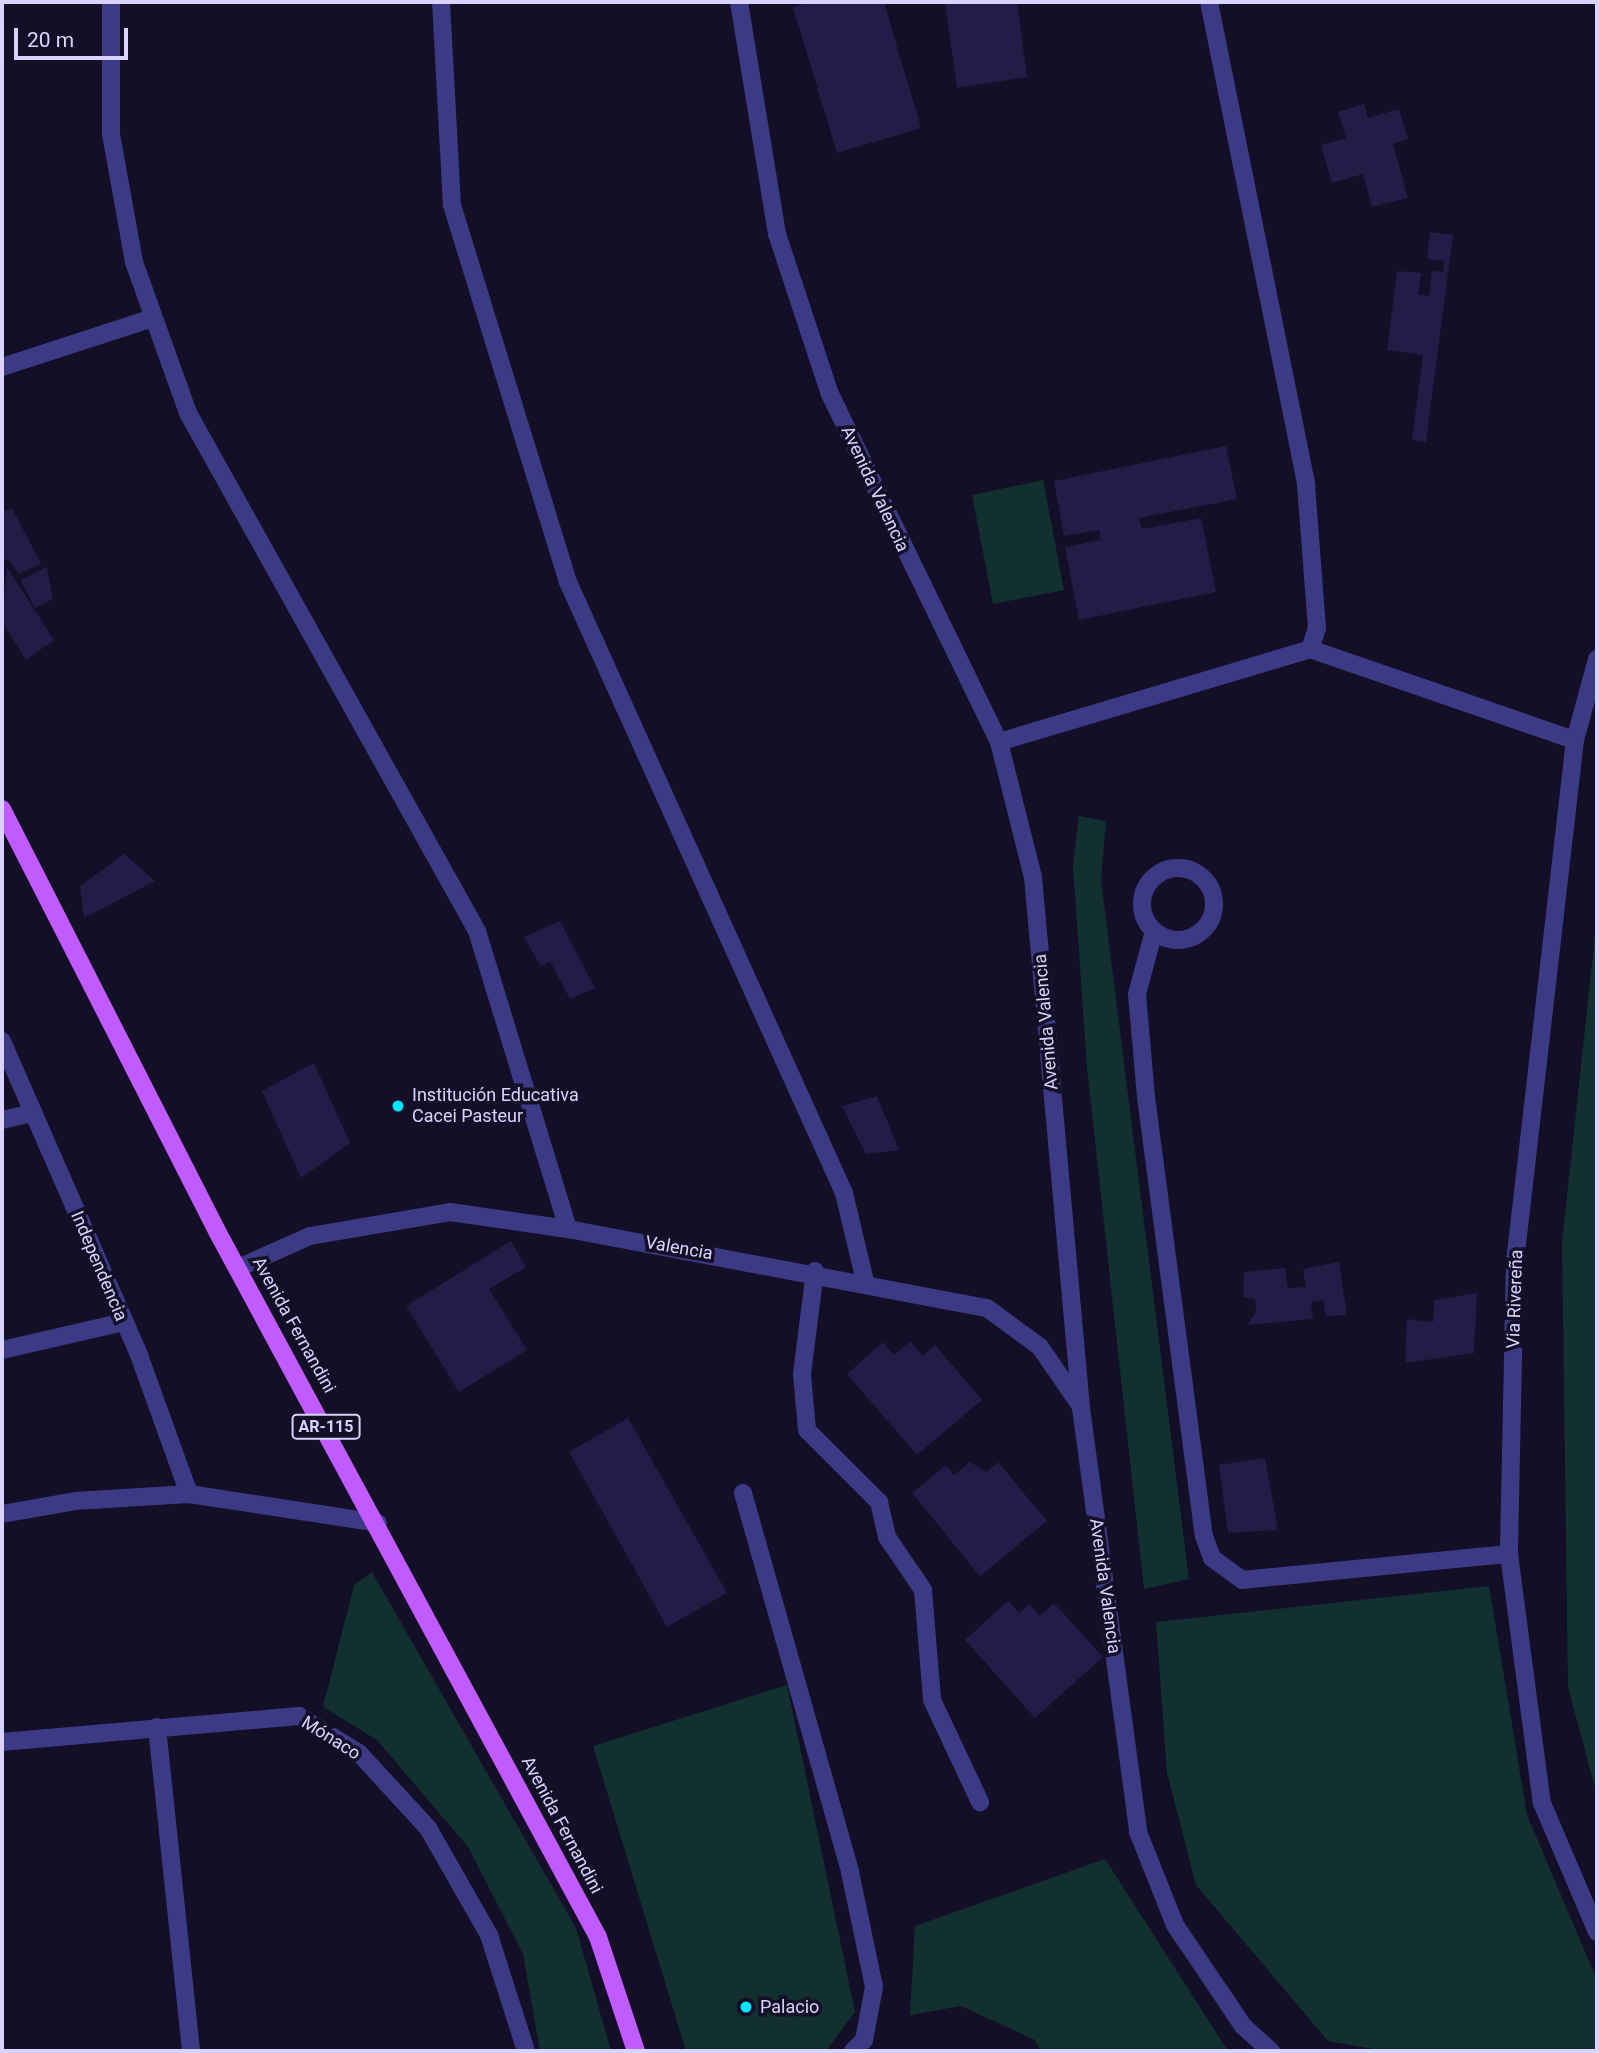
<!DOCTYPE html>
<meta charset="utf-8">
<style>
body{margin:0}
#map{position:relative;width:1599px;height:2053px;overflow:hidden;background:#130f26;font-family:Roboto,sans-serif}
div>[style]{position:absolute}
.green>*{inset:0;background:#12302f}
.building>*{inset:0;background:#241b47}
.minor>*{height:18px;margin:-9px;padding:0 9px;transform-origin:9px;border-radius:9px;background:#3d3a85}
.minor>.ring{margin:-9px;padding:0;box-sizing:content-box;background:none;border:18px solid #3d3a85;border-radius:50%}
.major>*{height:18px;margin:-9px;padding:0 9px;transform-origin:9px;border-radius:9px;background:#c25bff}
.dots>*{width:19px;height:19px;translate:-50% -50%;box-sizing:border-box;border:4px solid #130f26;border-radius:50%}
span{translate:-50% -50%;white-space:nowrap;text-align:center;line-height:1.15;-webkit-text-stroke:7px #130f26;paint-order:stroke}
.shield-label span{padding:2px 5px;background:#130f26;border:2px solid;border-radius:5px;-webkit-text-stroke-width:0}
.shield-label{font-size:16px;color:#d9d4ff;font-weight:700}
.street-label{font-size:18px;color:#d9d4ff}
.poi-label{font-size:18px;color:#d9d4ff}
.left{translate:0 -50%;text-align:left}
.frame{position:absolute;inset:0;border:4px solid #d9d4ff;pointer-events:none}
.scale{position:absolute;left:14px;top:28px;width:114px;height:32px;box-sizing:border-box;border:4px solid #d9d4ff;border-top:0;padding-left:9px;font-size:21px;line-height:24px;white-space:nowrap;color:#d9d4ff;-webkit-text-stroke:5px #130f26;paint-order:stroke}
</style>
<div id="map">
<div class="green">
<i style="clip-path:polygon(1043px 480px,1064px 590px,993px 604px,972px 495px)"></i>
<i style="clip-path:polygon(1079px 816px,1106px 821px,1101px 880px,1189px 1579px,1144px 1589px,1087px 1068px,1073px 866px)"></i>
<i style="clip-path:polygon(1597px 918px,1597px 1795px,1568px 1687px,1562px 1242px)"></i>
<i style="clip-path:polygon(372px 1572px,576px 1928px,611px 2051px,540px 2051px,523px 1954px,468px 1847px,377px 1740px,323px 1707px,354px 1585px)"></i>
<i style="clip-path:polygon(1489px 1586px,1527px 1815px,1597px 1980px,1597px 2051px,1385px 2051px,1328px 2041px,1196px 1885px,1167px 1773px,1156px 1622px)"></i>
<i style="clip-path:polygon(787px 1685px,855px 2012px,826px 2051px,686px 2051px,593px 1746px)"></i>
<i style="clip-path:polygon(1105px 1859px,1228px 2051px,1041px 2051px,1035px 2040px,961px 2006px,910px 2015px,915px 1926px)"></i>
</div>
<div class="building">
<i style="clip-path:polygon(812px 2px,884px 2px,921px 128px,837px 153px,793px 7px)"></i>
<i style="clip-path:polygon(945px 2px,1017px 2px,1027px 77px,957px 88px)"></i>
<i style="clip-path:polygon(1364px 104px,1368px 118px,1399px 109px,1408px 139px,1393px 144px,1408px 198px,1372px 207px,1363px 174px,1332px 183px,1321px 145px,1346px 138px,1338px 112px)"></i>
<i style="clip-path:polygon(1430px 232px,1453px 235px,1426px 442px,1412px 440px,1423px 355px,1387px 350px,1397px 271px,1421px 273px,1418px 294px,1429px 296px,1432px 271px,1443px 272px,1444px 261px,1427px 259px)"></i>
<i style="clip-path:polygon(1226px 446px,1237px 499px,1139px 518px,1142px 529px,1201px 518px,1216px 592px,1079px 620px,1065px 547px,1101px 540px,1099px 530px,1064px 536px,1054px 481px)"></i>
<i style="clip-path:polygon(12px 508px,41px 564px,19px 574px,8px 559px,2px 563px,2px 512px)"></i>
<i style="clip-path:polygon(7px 567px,54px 640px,26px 660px,2px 621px)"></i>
<i style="clip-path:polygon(47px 567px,53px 599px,35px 608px,20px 580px)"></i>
<i style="clip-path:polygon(124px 854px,155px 881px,84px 918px,80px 886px)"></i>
<i style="clip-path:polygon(560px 921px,595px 988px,570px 999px,550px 961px,541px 967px,524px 937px)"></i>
<i style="clip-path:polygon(314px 1063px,350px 1143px,301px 1178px,262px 1091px)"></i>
<i style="clip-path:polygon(877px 1096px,899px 1150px,866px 1154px,842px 1106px)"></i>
<i style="clip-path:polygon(511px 1241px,526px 1267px,489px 1289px,527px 1350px,459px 1392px,406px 1306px)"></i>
<i style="clip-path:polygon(1339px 1262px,1347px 1315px,1326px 1316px,1323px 1300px,1311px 1302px,1313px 1319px,1247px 1325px,1256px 1312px,1255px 1299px,1243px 1297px,1244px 1272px,1285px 1268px,1288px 1288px,1306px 1287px,1303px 1269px)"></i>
<i style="clip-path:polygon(1477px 1293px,1474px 1353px,1405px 1363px,1407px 1319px,1433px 1322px,1434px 1300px)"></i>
<i style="clip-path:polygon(910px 1341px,922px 1356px,935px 1345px,982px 1400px,917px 1455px,847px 1374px,883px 1342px,894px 1355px)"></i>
<i style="clip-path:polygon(628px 1418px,727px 1593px,667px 1627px,569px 1452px)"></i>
<i style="clip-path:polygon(1265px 1458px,1278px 1530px,1228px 1533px,1219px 1465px)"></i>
<i style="clip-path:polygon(970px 1462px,986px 1472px,998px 1462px,1047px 1521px,980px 1576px,912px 1493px,946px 1465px,954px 1475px)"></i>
<i style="clip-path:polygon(1008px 1601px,1019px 1613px,1029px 1604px,1040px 1616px,1054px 1603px,1103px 1657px,1035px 1718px,965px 1640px)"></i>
</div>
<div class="minor">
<i style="left:111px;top:2px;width:132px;rotate:90deg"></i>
<i style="left:111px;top:134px;width:130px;rotate:79.8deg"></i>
<i style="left:134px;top:262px;width:160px;rotate:70.3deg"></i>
<i style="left:188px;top:413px;width:593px;rotate:60.84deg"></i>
<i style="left:477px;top:931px;width:312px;rotate:73deg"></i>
<i style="left:441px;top:2px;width:203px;rotate:86.9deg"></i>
<i style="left:452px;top:205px;width:394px;rotate:72.9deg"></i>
<i style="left:568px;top:582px;width:670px;rotate:65.69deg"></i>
<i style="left:844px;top:1193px;width:90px;rotate:76.6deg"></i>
<i style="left:739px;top:2px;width:235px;rotate:80.7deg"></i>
<i style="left:777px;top:234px;width:169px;rotate:71.7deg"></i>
<i style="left:830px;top:394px;width:387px;rotate:64.1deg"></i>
<i style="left:999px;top:742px;width:139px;rotate:75.9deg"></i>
<i style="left:1033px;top:877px;width:533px;rotate:84.83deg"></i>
<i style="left:1081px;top:1408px;width:428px;rotate:82.3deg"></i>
<i style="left:1138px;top:1832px;width:100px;rotate:68.3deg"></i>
<i style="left:1175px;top:1925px;width:122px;rotate:56deg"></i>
<i style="left:1243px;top:2026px;width:38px;rotate:42deg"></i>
<i style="left:1209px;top:2px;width:493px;rotate:78.6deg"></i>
<i style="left:1306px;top:485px;width:143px;rotate:85.6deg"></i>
<i style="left:1317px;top:628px;width:22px;rotate:108deg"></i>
<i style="left:2px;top:367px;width:159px;rotate:-18deg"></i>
<i style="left:1597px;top:659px;width:84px;rotate:105.2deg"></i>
<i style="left:1575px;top:740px;width:525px;rotate:96.56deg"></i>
<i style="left:1515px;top:1262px;width:292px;rotate:91.2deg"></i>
<i style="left:1509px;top:1554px;width:251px;rotate:82.5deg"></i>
<i style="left:1542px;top:1803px;width:140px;rotate:66.9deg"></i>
<i style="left:999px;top:742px;width:325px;rotate:-16.6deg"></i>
<i style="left:1310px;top:649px;width:280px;rotate:19deg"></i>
<i class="ring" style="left:1142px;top:868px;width:54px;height:54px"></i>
<i style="left:1154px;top:931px;width:65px;rotate:105.1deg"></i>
<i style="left:1137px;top:994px;width:103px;rotate:85deg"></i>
<i style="left:1146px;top:1097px;width:443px;rotate:82.5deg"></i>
<i style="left:1204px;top:1536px;width:23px;rotate:70deg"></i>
<i style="left:1212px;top:1558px;width:37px;rotate:36deg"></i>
<i style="left:1242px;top:1580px;width:268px;rotate:-5.6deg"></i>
<i style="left:2px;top:1041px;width:343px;rotate:66.4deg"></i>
<i style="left:139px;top:1355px;width:148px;rotate:70.2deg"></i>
<i style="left:2px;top:1120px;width:32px;rotate:-13deg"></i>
<i style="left:238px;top:1268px;width:79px;rotate:-24deg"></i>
<i style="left:310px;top:1236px;width:142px;rotate:-9.7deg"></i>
<i style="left:450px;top:1212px;width:119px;rotate:8.2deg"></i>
<i style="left:568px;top:1229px;width:426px;rotate:10.7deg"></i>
<i style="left:987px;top:1308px;width:66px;rotate:36.3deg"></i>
<i style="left:1040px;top:1347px;width:70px;rotate:55.4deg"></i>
<i style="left:815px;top:1271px;width:104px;rotate:97.2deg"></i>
<i style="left:802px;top:1374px;width:56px;rotate:84.9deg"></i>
<i style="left:807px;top:1430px;width:102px;rotate:45deg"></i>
<i style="left:879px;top:1502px;width:36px;rotate:77deg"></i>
<i style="left:887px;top:1537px;width:64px;rotate:55.8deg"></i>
<i style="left:923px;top:1590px;width:110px;rotate:85.3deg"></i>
<i style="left:932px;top:1700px;width:113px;rotate:64.8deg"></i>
<i style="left:2px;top:1350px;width:125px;rotate:-12.9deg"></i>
<i style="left:743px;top:1493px;width:394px;rotate:74.2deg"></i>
<i style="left:850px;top:1872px;width:117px;rotate:78.2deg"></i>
<i style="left:874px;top:1987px;width:54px;rotate:100.7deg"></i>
<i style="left:864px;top:2040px;width:16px;rotate:135deg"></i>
<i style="left:2px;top:1514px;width:74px;rotate:-10.1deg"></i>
<i style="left:75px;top:1501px;width:114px;rotate:-3.5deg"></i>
<i style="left:189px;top:1494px;width:191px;rotate:8.7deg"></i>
<i style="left:157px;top:1727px;width:326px;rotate:84deg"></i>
<i style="left:2px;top:1742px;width:298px;rotate:-5deg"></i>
<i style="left:299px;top:1716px;width:70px;rotate:31.7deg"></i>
<i style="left:359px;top:1753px;width:102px;rotate:47.4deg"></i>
<i style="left:428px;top:1828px;width:123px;rotate:60.3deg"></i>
<i style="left:489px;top:1935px;width:122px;rotate:72.3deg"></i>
</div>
<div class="major">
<i style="left:2px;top:809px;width:476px;rotate:63deg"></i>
<i style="left:218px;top:1233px;width:800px;rotate:61.64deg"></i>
<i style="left:598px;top:1937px;width:120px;rotate:71.6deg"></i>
</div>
<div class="dots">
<i style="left:398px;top:1106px;background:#00e5ff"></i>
<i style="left:746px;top:2007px;background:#00e5ff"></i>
</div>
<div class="shield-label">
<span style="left:326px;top:1427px">AR-115</span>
</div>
<div class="street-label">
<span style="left:875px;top:489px;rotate:65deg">Avenida Valencia</span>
<span style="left:1046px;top:1022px;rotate:-95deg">Avenida Valencia</span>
<span style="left:679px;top:1248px;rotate:10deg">Valencia</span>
<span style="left:99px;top:1266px;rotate:67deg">Independencia</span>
<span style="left:1515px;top:1299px;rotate:-88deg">Via Rivereña</span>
<span style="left:294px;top:1325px;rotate:61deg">Avenida Fernandini</span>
<span style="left:1105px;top:1586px;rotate:82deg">Avenida Valencia</span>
<span style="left:331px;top:1738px;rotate:32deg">Mónaco</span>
<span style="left:562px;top:1825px;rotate:62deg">Avenida Fernandini</span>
</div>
<div class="poi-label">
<span class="left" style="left:412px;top:1106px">Institución Educativa<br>Cacei Pasteur</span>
<span class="left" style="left:760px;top:2007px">Palacio</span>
</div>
<div class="frame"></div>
<div class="scale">20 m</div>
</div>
